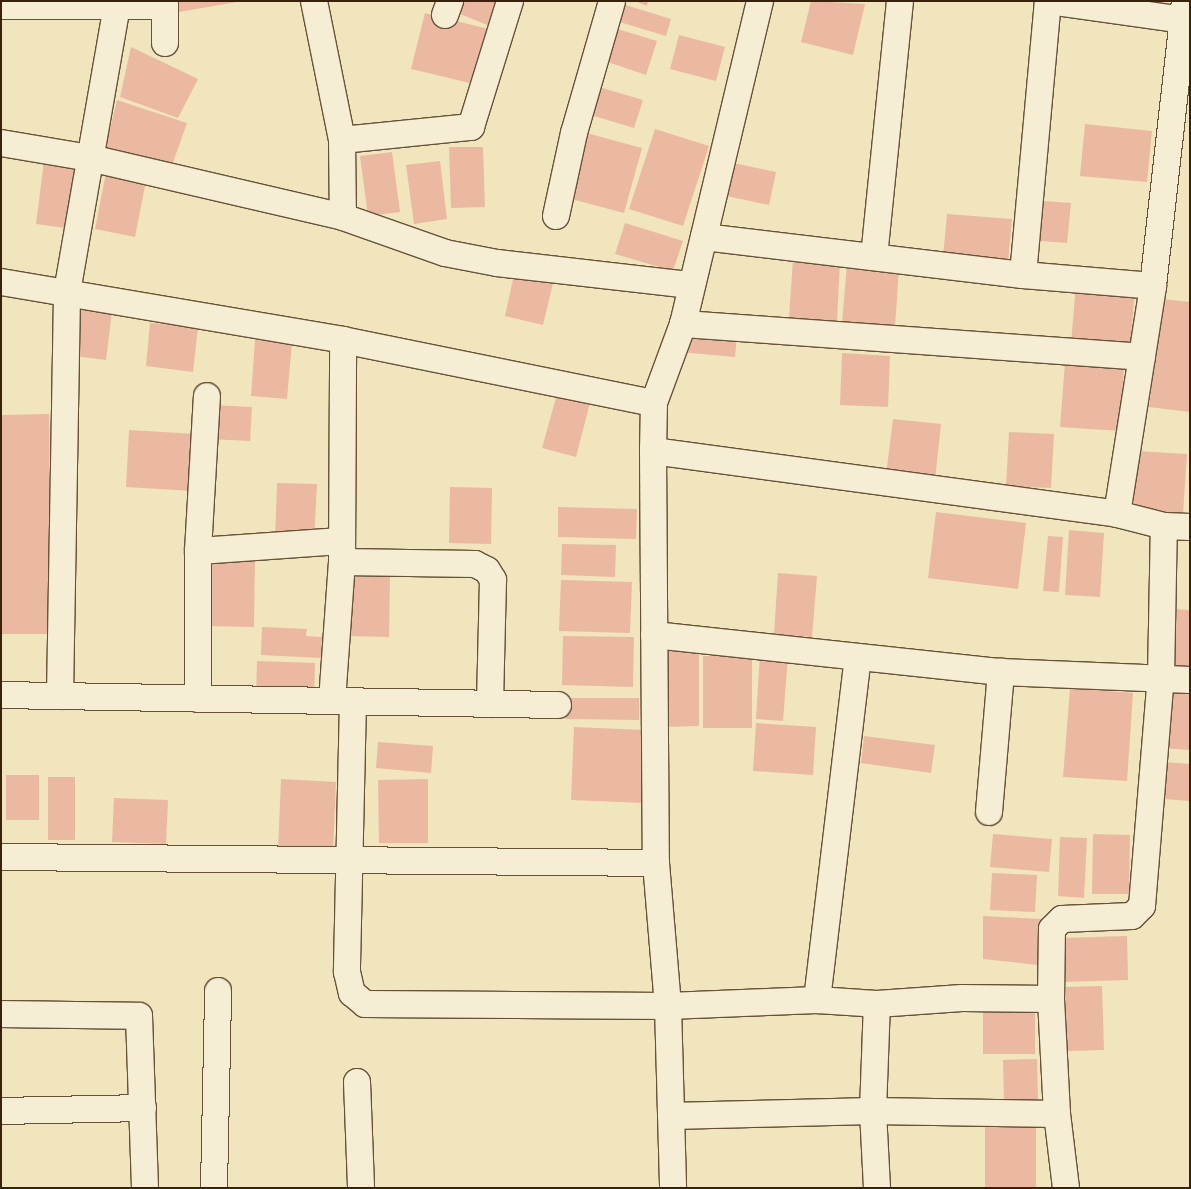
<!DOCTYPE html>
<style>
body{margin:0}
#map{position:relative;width:1191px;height:1189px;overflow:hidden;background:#f0e5bd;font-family:"Libre Bodoni",serif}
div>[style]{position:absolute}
.building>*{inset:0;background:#ebb9a1}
.roads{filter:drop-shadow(1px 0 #675238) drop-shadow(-1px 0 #675238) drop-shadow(0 1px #675238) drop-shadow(0 -1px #675238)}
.street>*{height:26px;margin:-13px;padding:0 13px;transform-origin:13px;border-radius:13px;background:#f5eed4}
span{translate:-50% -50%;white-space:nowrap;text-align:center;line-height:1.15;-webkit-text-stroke:4px #f5eed4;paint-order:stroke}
.frame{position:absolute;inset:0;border:2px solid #39210c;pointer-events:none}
</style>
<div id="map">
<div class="building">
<i style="clip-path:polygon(171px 1px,237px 1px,237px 2px,173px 13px)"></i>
<i style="clip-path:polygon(456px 1px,503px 1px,497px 29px,453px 11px)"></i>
<i style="clip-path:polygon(635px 1px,648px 1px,647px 6px)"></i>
<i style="clip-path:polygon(811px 1px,865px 4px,853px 55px,801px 42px)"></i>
<i style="clip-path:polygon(1153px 1px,1166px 1px,1165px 4px,1153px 3px)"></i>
<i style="clip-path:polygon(619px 3px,671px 19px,666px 36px,613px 20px)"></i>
<i style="clip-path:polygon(425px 13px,488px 29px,474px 84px,411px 69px)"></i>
<i style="clip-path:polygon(611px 27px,657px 41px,646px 75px,602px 60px)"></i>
<i style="clip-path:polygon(679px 35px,725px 47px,716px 81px,670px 69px)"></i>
<i style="clip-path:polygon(131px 47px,198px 79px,178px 118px,120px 97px)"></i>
<i style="clip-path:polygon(592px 85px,643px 100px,634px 128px,584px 113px)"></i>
<i style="clip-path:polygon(117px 100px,187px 123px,170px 171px,104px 154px)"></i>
<i style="clip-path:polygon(1085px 124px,1152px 131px,1147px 182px,1080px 176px)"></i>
<i style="clip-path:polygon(655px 129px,709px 146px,683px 226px,629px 209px)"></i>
<i style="clip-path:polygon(579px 131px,642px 148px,624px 213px,564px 197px)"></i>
<i style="clip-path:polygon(449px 147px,483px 147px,485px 207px,451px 208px)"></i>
<i style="clip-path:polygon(392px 152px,400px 212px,368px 216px,360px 156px)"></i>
<i style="clip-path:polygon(44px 161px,81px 165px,72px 229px,36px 224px)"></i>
<i style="clip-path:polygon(440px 161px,447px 219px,414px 224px,406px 165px)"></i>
<i style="clip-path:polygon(729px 162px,776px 172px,769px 205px,722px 195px)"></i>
<i style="clip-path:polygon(106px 173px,146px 181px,135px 237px,95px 229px)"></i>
<i style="clip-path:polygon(1030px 200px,1071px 203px,1067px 243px,1027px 240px)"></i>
<i style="clip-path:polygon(947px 214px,1012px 219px,1008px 262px,943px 257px)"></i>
<i style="clip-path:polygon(625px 223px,683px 241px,673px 271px,615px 254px)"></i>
<i style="clip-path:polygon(793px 259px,840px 262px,837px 321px,789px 318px)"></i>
<i style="clip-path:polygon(847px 264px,899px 268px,895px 327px,842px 323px)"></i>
<i style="clip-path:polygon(515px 270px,554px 279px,543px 325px,505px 316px)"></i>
<i style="clip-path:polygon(1076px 284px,1135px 289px,1130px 349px,1071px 344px)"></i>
<i style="clip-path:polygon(1162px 299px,1190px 302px,1190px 412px,1149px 407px)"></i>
<i style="clip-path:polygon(73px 306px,112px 312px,106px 360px,66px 355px)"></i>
<i style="clip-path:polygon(150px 323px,198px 327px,193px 372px,146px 366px)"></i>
<i style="clip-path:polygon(683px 330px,737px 336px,735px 357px,680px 352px)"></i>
<i style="clip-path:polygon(255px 340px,292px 342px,287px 399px,251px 396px)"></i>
<i style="clip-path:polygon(842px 353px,890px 356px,888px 407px,840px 405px)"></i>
<i style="clip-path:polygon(1065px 362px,1124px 366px,1120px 431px,1060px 427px)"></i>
<i style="clip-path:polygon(559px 387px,592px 395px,576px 457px,542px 448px)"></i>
<i style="clip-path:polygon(211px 405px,252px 407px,250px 441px,209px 439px)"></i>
<i style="clip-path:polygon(49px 414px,51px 634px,1px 634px,1px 415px)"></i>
<i style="clip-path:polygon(893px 419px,941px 424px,935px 480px,886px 475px)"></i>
<i style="clip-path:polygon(129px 430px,196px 434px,193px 491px,126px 487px)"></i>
<i style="clip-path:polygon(1009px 432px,1054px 434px,1051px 488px,1006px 486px)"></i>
<i style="clip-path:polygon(1137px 451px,1187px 454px,1183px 515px,1133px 512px)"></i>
<i style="clip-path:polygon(277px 483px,317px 484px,314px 541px,275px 539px)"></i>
<i style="clip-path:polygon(450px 487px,492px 488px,491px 544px,449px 543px)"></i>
<i style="clip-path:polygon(558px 507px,637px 509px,636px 539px,558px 537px)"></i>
<i style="clip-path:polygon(936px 512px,1026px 523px,1018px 589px,928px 578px)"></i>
<i style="clip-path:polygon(1069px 530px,1104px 533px,1100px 597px,1065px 595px)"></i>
<i style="clip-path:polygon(1048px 536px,1063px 537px,1059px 592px,1043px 591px)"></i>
<i style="clip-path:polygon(562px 544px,616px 545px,615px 577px,561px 575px)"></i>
<i style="clip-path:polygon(201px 558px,255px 558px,254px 627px,200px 626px)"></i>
<i style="clip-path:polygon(778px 573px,817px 576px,812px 637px,774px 634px)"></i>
<i style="clip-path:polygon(348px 576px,390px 577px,389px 637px,347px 636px)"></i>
<i style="clip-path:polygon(561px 580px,632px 582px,630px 633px,559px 631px)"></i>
<i style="clip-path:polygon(1174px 609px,1190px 610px,1190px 670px,1170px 669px)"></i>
<i style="clip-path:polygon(262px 627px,307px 629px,306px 636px,322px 637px,321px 658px,261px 655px)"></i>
<i style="clip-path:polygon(563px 636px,634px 637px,633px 687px,562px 685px)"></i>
<i style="clip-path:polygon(699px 644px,699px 726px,664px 727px,663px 645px)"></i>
<i style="clip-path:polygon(760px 654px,788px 656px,783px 721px,756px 719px)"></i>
<i style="clip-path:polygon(703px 656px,752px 656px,752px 728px,703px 728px)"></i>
<i style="clip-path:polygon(257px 661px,315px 663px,314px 698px,256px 695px)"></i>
<i style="clip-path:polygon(1070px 688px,1133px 693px,1127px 781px,1063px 777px)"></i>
<i style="clip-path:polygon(1168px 692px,1190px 694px,1190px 750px,1163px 748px)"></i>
<i style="clip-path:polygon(566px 698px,639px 698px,639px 720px,566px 719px)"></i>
<i style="clip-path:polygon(756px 723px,816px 727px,813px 775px,753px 771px)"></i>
<i style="clip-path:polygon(574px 727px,644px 730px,642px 803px,571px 800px)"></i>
<i style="clip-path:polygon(864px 736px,935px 745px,931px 773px,861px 763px)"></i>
<i style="clip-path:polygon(378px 742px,433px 746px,431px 773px,376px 768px)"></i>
<i style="clip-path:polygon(1165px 762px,1190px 764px,1190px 801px,1163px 799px)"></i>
<i style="clip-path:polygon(6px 775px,39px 775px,39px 820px,6px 820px)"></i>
<i style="clip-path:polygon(48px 777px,75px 777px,75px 840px,48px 840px)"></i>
<i style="clip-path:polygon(281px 779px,336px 782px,333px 852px,278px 850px)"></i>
<i style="clip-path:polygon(428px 779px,428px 843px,379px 843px,378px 780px)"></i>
<i style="clip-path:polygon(114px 798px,168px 800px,166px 844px,112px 842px)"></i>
<i style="clip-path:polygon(993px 834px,1052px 839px,1049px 872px,990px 867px)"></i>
<i style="clip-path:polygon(1093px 834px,1130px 835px,1129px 894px,1092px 894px)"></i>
<i style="clip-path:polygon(1060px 837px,1087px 838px,1084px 898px,1058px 896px)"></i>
<i style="clip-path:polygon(992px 873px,1037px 875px,1035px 912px,990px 910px)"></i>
<i style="clip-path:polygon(983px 916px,1043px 919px,1038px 965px,983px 959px)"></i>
<i style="clip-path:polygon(1127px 936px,1128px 980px,1063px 982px,1062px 938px)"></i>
<i style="clip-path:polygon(1102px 986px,1104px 1050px,1067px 1051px,1065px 987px)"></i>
<i style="clip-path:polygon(983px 1010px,1035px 1010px,1035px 1054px,983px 1054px)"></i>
<i style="clip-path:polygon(1037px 1059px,1038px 1101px,1004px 1102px,1003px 1060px)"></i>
<i style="clip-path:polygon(1036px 1120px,1036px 1188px,985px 1188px,985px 1121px)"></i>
</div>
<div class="roads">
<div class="street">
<i style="left:314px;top:1px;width:142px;rotate:78.6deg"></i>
<i style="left:342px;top:140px;width:130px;rotate:-5.8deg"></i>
<i style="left:471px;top:127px;width:132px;rotate:-72.8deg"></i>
<i style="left:760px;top:1px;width:332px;rotate:103.4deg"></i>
<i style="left:683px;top:324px;width:84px;rotate:110.2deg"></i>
<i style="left:654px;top:403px;width:48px;rotate:91.2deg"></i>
<i style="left:653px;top:451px;width:468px;rotate:7.7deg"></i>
<i style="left:1117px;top:514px;width:49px;rotate:14.3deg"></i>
<i style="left:1164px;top:526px;width:26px;rotate:2deg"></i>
<i style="left:1048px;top:1px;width:143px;rotate:8deg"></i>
<i style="left:1px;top:6px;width:164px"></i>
<i style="left:165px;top:6px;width:5px;rotate:-101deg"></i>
<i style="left:445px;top:15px;width:15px;rotate:-70deg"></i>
<i style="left:165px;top:43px;width:37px;rotate:-90deg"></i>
<i style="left:342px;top:140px;width:77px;rotate:89.3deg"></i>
<i style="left:1px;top:143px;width:90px;rotate:9.6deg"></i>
<i style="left:90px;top:158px;width:260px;rotate:13.1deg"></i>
<i style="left:343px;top:217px;width:108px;rotate:19.4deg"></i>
<i style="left:445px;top:253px;width:53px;rotate:10.9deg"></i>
<i style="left:497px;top:263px;width:195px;rotate:6.5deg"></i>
<i style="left:556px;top:216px;width:85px;rotate:-77.8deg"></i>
<i style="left:574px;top:133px;width:137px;rotate:-73.9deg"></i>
<i style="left:704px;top:237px;width:321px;rotate:6.8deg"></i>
<i style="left:1023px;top:275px;width:130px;rotate:4.8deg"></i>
<i style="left:874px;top:257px;width:257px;rotate:-84.2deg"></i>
<i style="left:1023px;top:275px;width:275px;rotate:-84.8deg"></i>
<i style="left:1px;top:282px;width:347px;rotate:9.6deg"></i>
<i style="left:343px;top:340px;width:317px;rotate:11.5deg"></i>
<i style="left:683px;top:324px;width:460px;rotate:4.1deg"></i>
<i style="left:653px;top:451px;width:412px;rotate:89.6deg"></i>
<i style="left:1117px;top:514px;width:231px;rotate:-81deg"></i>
<i style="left:1153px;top:286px;width:287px;rotate:-83.6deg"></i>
<i style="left:198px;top:551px;width:155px;rotate:-86.7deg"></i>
<i style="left:342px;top:562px;width:133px;rotate:0.9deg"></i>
<i style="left:475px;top:564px;width:13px;rotate:27deg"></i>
<i style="left:487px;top:570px;width:12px;rotate:59deg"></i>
<i style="left:493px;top:580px;width:124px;rotate:91.4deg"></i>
<i style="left:654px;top:635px;width:349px;rotate:6.1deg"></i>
<i style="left:1001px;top:672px;width:189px;rotate:2.4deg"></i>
<i style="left:1px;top:695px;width:557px;rotate:1.03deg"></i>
<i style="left:60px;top:696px;width:404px;rotate:-89deg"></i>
<i style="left:67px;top:292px;width:290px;rotate:-80.1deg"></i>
<i style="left:198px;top:699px;width:148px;rotate:-90deg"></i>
<i style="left:198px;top:551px;width:144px;rotate:-4deg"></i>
<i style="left:332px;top:701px;width:139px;rotate:-85.9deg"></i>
<i style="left:342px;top:562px;width:222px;rotate:-89.7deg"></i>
<i style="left:353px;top:701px;width:271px;rotate:91.3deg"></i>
<i style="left:347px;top:972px;width:22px;rotate:77deg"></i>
<i style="left:352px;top:993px;width:17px;rotate:40deg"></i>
<i style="left:365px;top:1004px;width:303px;rotate:0.4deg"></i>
<i style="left:668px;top:1006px;width:149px;rotate:-2.3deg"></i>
<i style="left:817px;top:1000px;width:60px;rotate:3.8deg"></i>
<i style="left:877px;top:1004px;width:85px;rotate:-4deg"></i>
<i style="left:962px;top:998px;width:89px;rotate:0.6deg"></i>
<i style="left:989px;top:812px;width:141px;rotate:-85.1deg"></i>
<i style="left:1px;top:857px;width:655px;rotate:0.52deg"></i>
<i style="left:656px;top:863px;width:144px;rotate:85.2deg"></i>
<i style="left:668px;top:1006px;width:182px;rotate:88.4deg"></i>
<i style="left:817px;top:1000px;width:345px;rotate:-83.2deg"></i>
<i style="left:1px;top:1014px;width:138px;rotate:0.8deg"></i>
<i style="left:139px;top:1016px;width:172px;rotate:88deg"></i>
<i style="left:357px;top:1082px;width:106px;rotate:87.8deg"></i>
<i style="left:1px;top:1111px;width:142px;rotate:-1.2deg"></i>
<i style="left:671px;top:1116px;width:202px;rotate:-1.4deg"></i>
<i style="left:873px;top:1111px;width:184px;rotate:0.9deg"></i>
<i style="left:214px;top:1188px;width:197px;rotate:-88.8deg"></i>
<i style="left:877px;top:1188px;width:77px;rotate:-93deg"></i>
<i style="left:873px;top:1111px;width:107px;rotate:-87.9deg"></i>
<i style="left:1066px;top:1188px;width:75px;rotate:-96.9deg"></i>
<i style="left:1057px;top:1114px;width:115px;rotate:-93deg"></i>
<i style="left:1051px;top:999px;width:70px;rotate:-89.2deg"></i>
<i style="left:1052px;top:929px;width:14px;rotate:-45deg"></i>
<i style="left:1062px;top:919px;width:70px;rotate:-2.5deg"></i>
<i style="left:1132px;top:916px;width:14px;rotate:-45deg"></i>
<i style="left:1142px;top:906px;width:230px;rotate:-85.3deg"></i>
<i style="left:1161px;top:677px;width:151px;rotate:-88.9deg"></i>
</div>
</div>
<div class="frame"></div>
</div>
